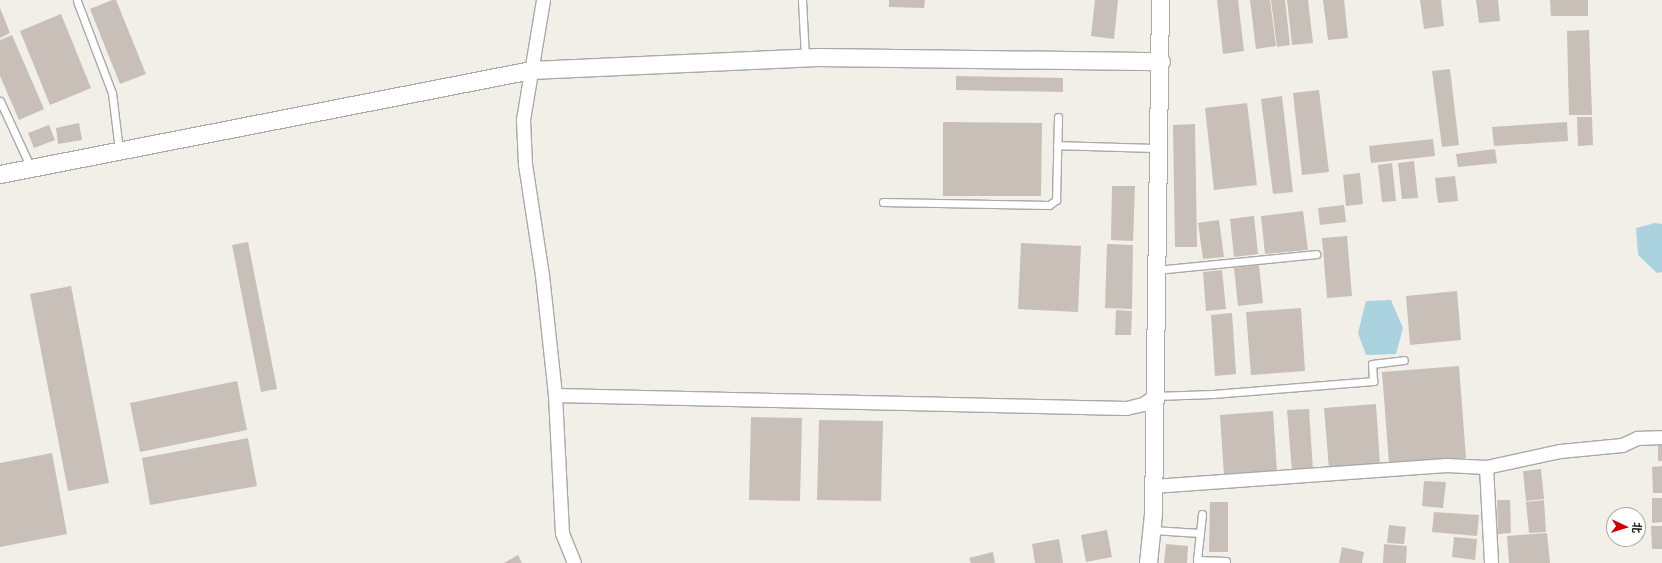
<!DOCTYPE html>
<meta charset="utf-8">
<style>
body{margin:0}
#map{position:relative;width:1662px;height:563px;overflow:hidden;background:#f2efe9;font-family:"DM Sans","Noto Sans SC",sans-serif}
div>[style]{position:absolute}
.water>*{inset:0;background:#aad3df}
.building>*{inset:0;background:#c7bfb8}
.roads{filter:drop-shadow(1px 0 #a9a9a9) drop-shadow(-1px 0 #a9a9a9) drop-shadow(0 1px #a9a9a9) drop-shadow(0 -1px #a9a9a9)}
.service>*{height:7px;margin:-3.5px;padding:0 3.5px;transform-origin:3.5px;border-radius:3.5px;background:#fff}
.minor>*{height:13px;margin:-6.5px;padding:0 6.5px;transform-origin:6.5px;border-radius:6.5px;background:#fff}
.tertiary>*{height:17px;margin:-8.5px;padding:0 8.5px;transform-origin:8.5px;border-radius:8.5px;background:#fff}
span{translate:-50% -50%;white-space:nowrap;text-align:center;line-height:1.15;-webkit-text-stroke:3px #fff;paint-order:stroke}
.north{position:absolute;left:1606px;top:507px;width:40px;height:40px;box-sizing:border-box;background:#fff;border:1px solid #a7a7a7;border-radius:50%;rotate:94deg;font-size:11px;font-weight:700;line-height:16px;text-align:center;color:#222}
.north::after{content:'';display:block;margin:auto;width:14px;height:18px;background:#d40000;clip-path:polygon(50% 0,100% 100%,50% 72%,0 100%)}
</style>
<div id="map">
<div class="water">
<i style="clip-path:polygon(1655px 223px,1662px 224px,1662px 272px,1657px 273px,1638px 255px,1636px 228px)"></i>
<i style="clip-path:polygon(1391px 300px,1403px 328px,1396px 354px,1366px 355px,1358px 333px,1366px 301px)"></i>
</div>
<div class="building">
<i style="clip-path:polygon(112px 0,116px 0,146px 74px,120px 84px,90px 9px)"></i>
<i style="clip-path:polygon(889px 0,925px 0,924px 8px,889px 7px)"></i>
<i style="clip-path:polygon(1095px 0,1118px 0,1114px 39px,1091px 36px)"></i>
<i style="clip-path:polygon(1217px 0,1238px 0,1244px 51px,1223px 54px)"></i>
<i style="clip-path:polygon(1250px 0,1270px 0,1276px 46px,1256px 49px)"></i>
<i style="clip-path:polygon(1271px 0,1285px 0,1290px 45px,1277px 47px)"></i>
<i style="clip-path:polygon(1287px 0,1308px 0,1313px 43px,1292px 45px)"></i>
<i style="clip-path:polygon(1323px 0,1344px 0,1348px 38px,1328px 40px)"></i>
<i style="clip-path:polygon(1420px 0,1441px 0,1444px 26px,1424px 29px)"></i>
<i style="clip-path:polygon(1476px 0,1498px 0,1500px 21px,1479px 23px)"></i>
<i style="clip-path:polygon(1550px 0,1588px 0,1588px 16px,1551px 16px)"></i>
<i style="clip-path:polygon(0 8px,10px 33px,0 38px)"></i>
<i style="clip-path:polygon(61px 14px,91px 88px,50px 105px,20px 31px)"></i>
<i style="clip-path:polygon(1589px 30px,1592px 115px,1569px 115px,1567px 31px)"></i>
<i style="clip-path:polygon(12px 35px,44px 109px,19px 120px,0 76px,0 40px)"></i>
<i style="clip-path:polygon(1450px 69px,1459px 145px,1442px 147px,1432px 71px)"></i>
<i style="clip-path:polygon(956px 76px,1063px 78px,1063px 92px,956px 90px)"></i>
<i style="clip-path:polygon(1319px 90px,1329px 172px,1302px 175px,1293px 93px)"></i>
<i style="clip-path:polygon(1282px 96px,1293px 192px,1273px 194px,1261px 99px)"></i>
<i style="clip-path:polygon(1247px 103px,1257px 185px,1214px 190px,1205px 108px)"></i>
<i style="clip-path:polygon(1577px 117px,1592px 117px,1593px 145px,1578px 146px)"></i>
<i style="clip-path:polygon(943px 122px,1042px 123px,1041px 196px,943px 196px)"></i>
<i style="clip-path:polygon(1567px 122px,1568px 141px,1494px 146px,1492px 127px)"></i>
<i style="clip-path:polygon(79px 123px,82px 140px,58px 144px,56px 128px)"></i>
<i style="clip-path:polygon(1195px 124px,1197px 247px,1175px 247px,1173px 125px)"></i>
<i style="clip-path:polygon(49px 125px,55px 140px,34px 148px,28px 133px)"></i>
<i style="clip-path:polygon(1433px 139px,1435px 156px,1371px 163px,1369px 146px)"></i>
<i style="clip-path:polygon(1495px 149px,1497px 163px,1458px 167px,1456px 154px)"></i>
<i style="clip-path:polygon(1414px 161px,1418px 198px,1402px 199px,1398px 163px)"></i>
<i style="clip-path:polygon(1392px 163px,1396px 201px,1382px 202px,1378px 165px)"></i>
<i style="clip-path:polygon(1360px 173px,1363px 204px,1346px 206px,1343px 175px)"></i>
<i style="clip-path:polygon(1455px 176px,1458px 201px,1438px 203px,1435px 178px)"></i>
<i style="clip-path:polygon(1112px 186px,1135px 186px,1133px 241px,1111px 240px)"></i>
<i style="clip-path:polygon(1344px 205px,1346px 222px,1320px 225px,1318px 208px)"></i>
<i style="clip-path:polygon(1303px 211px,1308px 250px,1265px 254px,1261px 216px)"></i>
<i style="clip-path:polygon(1254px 216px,1258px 254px,1234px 257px,1230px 219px)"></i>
<i style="clip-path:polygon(1219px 220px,1224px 257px,1203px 259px,1198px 223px)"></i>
<i style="clip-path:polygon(1347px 236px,1352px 296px,1327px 298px,1322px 238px)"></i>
<i style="clip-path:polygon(248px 242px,277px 389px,261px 392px,232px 245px)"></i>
<i style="clip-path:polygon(1021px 243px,1081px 246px,1078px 312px,1018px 309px)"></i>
<i style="clip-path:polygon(1107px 244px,1133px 245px,1132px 309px,1105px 308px)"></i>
<i style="clip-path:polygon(1259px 265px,1263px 303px,1238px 306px,1234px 268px)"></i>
<i style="clip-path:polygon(1222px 270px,1226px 309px,1206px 311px,1203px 272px)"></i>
<i style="clip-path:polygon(71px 286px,109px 483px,68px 491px,30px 294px)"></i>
<i style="clip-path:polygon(1457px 291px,1461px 340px,1410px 345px,1406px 296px)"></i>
<i style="clip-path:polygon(1301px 308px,1305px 371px,1251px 375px,1246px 312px)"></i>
<i style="clip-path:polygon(1116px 310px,1132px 311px,1131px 335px,1115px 335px)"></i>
<i style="clip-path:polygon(1232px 313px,1236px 374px,1215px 376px,1211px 315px)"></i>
<i style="clip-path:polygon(1459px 366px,1466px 458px,1389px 464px,1382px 372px)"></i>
<i style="clip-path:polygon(237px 381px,247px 430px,140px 452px,130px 403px)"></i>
<i style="clip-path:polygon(1376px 404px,1380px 465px,1329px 469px,1324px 408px)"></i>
<i style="clip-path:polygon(1309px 409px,1313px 471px,1292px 472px,1287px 410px)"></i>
<i style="clip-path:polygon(1273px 411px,1277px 471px,1224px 475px,1220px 415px)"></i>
<i style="clip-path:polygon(751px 417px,802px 418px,800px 501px,749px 500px)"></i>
<i style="clip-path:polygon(819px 420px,883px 421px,881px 501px,817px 500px)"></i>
<i style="clip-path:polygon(248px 438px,257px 486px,150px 505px,142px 458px)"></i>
<i style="clip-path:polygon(1662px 444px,1662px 461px,1658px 461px,1658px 445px)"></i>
<i style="clip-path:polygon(52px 453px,67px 534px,0 547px,0 463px)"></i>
<i style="clip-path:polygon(1662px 466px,1662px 493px,1653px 493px,1652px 467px)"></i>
<i style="clip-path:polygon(1541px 469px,1544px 499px,1526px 501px,1523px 471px)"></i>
<i style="clip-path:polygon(1424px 481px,1446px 482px,1443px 508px,1422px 506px)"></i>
<i style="clip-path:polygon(1652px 498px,1662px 498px,1662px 522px,1652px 523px)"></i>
<i style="clip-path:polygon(1497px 500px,1510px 500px,1511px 533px,1498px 534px)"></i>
<i style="clip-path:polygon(1544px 500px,1546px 532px,1529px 533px,1526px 502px)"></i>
<i style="clip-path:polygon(1210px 502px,1228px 502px,1228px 552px,1209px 552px)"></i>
<i style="clip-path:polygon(1434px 512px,1479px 515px,1477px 536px,1432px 532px)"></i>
<i style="clip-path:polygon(1389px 525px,1406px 527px,1404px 544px,1387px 543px)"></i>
<i style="clip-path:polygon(1651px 526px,1662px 526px,1662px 549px,1652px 549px)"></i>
<i style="clip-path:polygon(1107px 530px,1112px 557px,1086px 562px,1081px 535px)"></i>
<i style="clip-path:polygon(1547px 533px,1550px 563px,1509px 563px,1507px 536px)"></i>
<i style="clip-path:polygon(1454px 537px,1477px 539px,1475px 560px,1452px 557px)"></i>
<i style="clip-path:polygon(1059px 539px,1063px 563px,1035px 563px,1032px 544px)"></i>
<i style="clip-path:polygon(1166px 544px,1188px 546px,1187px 563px,1164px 563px)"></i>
<i style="clip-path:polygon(1384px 544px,1407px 546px,1406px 563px,1383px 563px)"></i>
<i style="clip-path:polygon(1342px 547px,1364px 552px,1362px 563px,1339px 563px)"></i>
<i style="clip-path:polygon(993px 552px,995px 563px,971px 563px,969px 558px)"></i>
<i style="clip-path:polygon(518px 555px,522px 563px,504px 563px)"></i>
</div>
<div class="roads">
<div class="service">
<i style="left:802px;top:0;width:57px;rotate:87deg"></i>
<i style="left:77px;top:1px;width:98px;rotate:69.2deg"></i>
<i style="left:112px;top:93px;width:57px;rotate:83deg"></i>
<i style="left:0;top:101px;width:74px;rotate:65.2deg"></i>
<i style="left:1057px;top:145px;width:102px;rotate:1.7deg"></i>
<i style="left:883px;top:202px;width:166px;rotate:1deg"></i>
<i style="left:1049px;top:205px;width:9px;rotate:-36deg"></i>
<i style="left:1056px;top:200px;width:83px;rotate:-88.6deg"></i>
<i style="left:1157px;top:270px;width:160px;rotate:-5.7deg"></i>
<i style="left:1155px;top:396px;width:58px;rotate:-2deg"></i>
<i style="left:1213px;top:394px;width:161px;rotate:-4.6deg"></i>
<i style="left:1373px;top:381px;width:17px;rotate:-93deg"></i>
<i style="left:1372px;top:364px;width:32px;rotate:-7deg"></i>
<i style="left:1202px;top:514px;width:46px;rotate:96.2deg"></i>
<i style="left:1197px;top:560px;width:29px;rotate:2deg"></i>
<i style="left:1152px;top:530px;width:48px;rotate:3.6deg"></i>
</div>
<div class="minor">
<i style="left:543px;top:0;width:122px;rotate:99.5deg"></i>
<i style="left:523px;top:120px;width:44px;rotate:87.4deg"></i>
<i style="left:525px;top:164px;width:112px;rotate:81.3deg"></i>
<i style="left:542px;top:275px;width:121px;rotate:83.8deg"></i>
<i style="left:555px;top:395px;width:138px;rotate:87.1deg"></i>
<i style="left:562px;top:533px;width:32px;rotate:68deg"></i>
<i style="left:555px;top:395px;width:571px;rotate:1.3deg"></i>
<i style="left:1126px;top:408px;width:17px;rotate:-13deg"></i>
<i style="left:1143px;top:404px;width:14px;rotate:-34deg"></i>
<i style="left:1486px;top:467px;width:96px;rotate:87deg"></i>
<i style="left:1153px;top:486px;width:294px;rotate:-4.1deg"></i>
<i style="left:1446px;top:465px;width:40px;rotate:2.9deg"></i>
<i style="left:1486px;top:467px;width:76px;rotate:-12.2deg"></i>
<i style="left:1560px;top:451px;width:62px;rotate:-5.5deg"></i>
<i style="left:1622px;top:445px;width:17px;rotate:-25deg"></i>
<i style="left:1637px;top:438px;width:25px;rotate:-2deg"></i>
</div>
<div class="tertiary">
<i style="left:0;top:174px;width:541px;rotate:-11.08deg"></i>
<i style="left:531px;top:70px;width:287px;rotate:-2.6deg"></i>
<i style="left:818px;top:57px;width:343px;rotate:0.7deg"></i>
<i style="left:1148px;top:563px;width:49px;rotate:-84.2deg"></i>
<i style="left:1153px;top:514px;width:514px;rotate:-89.22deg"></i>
</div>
</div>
<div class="north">北</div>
</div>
